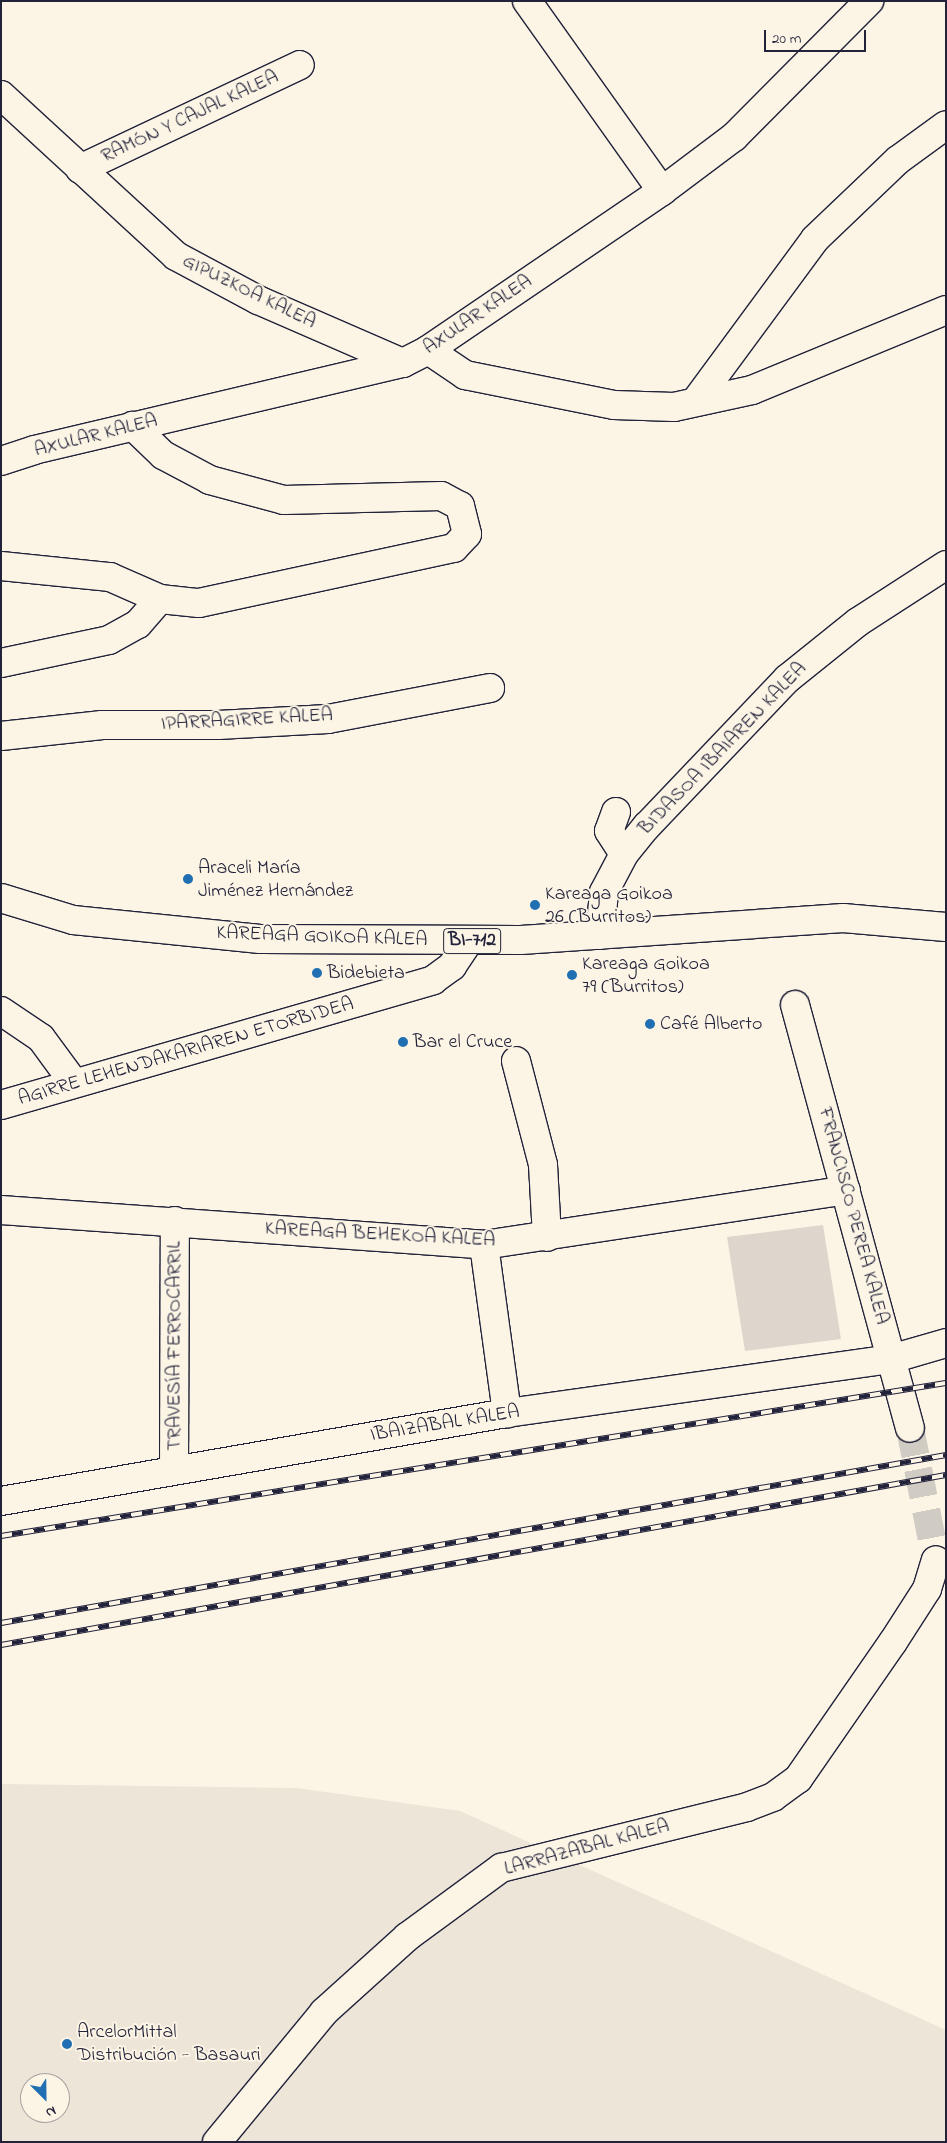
<!DOCTYPE html>
<meta charset="utf-8">
<style>
body{margin:0}
#map{position:relative;width:947px;height:2143px;overflow:hidden;background:#fcf5e5;font-family:"Indie Flower",sans-serif}
div>[style]{position:absolute}
.built>*{inset:0;background:#ece5d8}
.green>*{inset:0;background:#dcd6cc}
.street-tunnel>*{height:28px;margin-top:-14px;transform-origin:0;background:repeating-linear-gradient(90deg,#d0cbc3 0 28px,transparent 0 42px)}
.roads{filter:drop-shadow(1px 0 #22223b) drop-shadow(-1px 0 #22223b) drop-shadow(0 1px #22223b) drop-shadow(0 -1px #22223b)}
.street>*{height:28px;margin:-14px;padding:0 14px;transform-origin:14px;border-radius:14px;background:#fcf5e5}
.primary>*{height:28px;margin:-14px;padding:0 14px;transform-origin:14px;border-radius:14px;background:#fcf5e5}
.rail>*{height:5.5px;margin-top:-2.75px;transform-origin:0;background:repeating-linear-gradient(90deg,#fcf5e5 0 11px,#22223b 0 22px);box-sizing:border-box;border-block:1px solid #22223b}
.dots>*{width:14px;height:14px;translate:-50% -50%;box-sizing:border-box;border:2px solid #fcf5e5;border-radius:50%}
span{translate:-50% -50%;white-space:nowrap;text-align:center;line-height:1.15;-webkit-text-stroke:4px #fcf5e5;paint-order:stroke}
.shield-label span{padding:1px 4px;background:#fcf5e5;border:1px solid;border-radius:4px;-webkit-text-stroke-width:0}
.shield-label{font-size:19px;color:#22223b;font-weight:700}
.street-label{font-size:20px;color:#22223b}
.poi-label{font-size:20px;color:#22223b}
.left{translate:0 -50%;text-align:left}
.frame{position:absolute;inset:0;border:2px solid #22223b;pointer-events:none}
.north{position:absolute;left:20px;top:2073px;width:50px;height:50px;box-sizing:border-box;background:#fcf5e5;border:1px solid #a5a1a1;border-radius:50%;rotate:157deg;font-size:14px;font-weight:700;line-height:20px;text-align:center;color:#22223b}
.north::after{content:'';display:block;margin:auto;width:18px;height:22px;background:#1f6fb2;clip-path:polygon(50% 0,100% 100%,50% 72%,0 100%)}
.scale{position:absolute;left:764px;top:30px;width:102px;height:22px;box-sizing:border-box;border:2px solid #22223b;border-top:0;padding-left:6px;font-size:15px;line-height:18px;white-space:nowrap;color:#22223b;-webkit-text-stroke:4px #fcf5e5;paint-order:stroke}
</style>
<div id="map">
<div class="built">
<i style="clip-path:polygon(evenodd,1px 1784px,297px 1788px,460px 1811px,946px 2030px,946px 2142px,1px 2142px,1px 1784px,30px 2083px,60px 2083px,60px 2113px,30px 2113px,30px 2083px)"></i>
</div>
<div class="green">
<i style="clip-path:polygon(823px 1225px,841px 1339px,745px 1351px,727px 1237px)"></i>
</div>
<div class="street-tunnel">
<i style="left:910px;top:1428px;width:135px;rotate:78.9deg"></i>
</div>
<div class="roads">
<div class="street">
<i style="left:527px;top:1px;width:233px;rotate:54.6deg"></i>
<i style="left:1px;top:95px;width:238px;rotate:42.6deg"></i>
<i style="left:176px;top:256px;width:93px;rotate:28.2deg"></i>
<i style="left:258px;top:300px;width:158px;rotate:23.5deg"></i>
<i style="left:80px;top:169px;width:243px;rotate:-25.3deg"></i>
<i style="left:428px;top:350px;width:45px;rotate:34deg"></i>
<i style="left:465px;top:375px;width:152px;rotate:11.4deg"></i>
<i style="left:614px;top:405px;width:60px;rotate:1.9deg"></i>
<i style="left:674px;top:407px;width:80px;rotate:-12.3deg"></i>
<i style="left:752px;top:390px;width:210px;rotate:-22.4deg"></i>
<i style="left:695px;top:402px;width:202px;rotate:-53.6deg"></i>
<i style="left:815px;top:239px;width:115px;rotate:-43.6deg"></i>
<i style="left:898px;top:160px;width:59px;rotate:-36.1deg"></i>
<i style="left:1px;top:461px;width:35px;rotate:-18deg"></i>
<i style="left:34px;top:450px;width:379px;rotate:-13.3deg"></i>
<i style="left:403px;top:363px;width:28px;rotate:-27deg"></i>
<i style="left:428px;top:350px;width:283px;rotate:-34.2deg"></i>
<i style="left:662px;top:191px;width:90px;rotate:-36.9deg"></i>
<i style="left:734px;top:137px;width:192px;rotate:-45.2deg"></i>
<i style="left:1px;top:566px;width:110px;rotate:5.8deg"></i>
<i style="left:110px;top:577px;width:55px;rotate:23.7deg"></i>
<i style="left:160px;top:599px;width:39px;rotate:6deg"></i>
<i style="left:199px;top:603px;width:261px;rotate:-12.2deg"></i>
<i style="left:454px;top:548px;width:19px;rotate:-47deg"></i>
<i style="left:467px;top:534px;width:29px;rotate:-104deg"></i>
<i style="left:460px;top:506px;width:21px;rotate:-152deg"></i>
<i style="left:441px;top:496px;width:157px;rotate:178.5deg"></i>
<i style="left:284px;top:500px;width:77px;rotate:-164.9deg"></i>
<i style="left:210px;top:480px;width:53px;rotate:-152deg"></i>
<i style="left:163px;top:455px;width:42px;rotate:-136deg"></i>
<i style="left:1px;top:663px;width:110px;rotate:-12deg"></i>
<i style="left:109px;top:640px;width:33px;rotate:-29deg"></i>
<i style="left:138px;top:624px;width:33px;rotate:-49deg"></i>
<i style="left:1px;top:736px;width:102px;rotate:-6.2deg"></i>
<i style="left:102px;top:725px;width:116px"></i>
<i style="left:218px;top:725px;width:110px;rotate:-3.1deg"></i>
<i style="left:328px;top:719px;width:165px;rotate:-10.8deg"></i>
<i style="left:616px;top:812px;width:20px;rotate:110deg"></i>
<i style="left:609px;top:831px;width:27px;rotate:57deg"></i>
<i style="left:600px;top:935px;width:43px;rotate:-84.7deg"></i>
<i style="left:604px;top:892px;width:43px;rotate:-62.2deg"></i>
<i style="left:624px;top:854px;width:36px;rotate:-51deg"></i>
<i style="left:647px;top:826px;width:203px;rotate:-46.4deg"></i>
<i style="left:787px;top:679px;width:91px;rotate:-38.8deg"></i>
<i style="left:858px;top:622px;width:105px;rotate:-32.9deg"></i>
<i style="left:795px;top:1005px;width:438px;rotate:74.8deg"></i>
<i style="left:1px;top:1011px;width:48px;rotate:34deg"></i>
<i style="left:41px;top:1038px;width:56px;rotate:53.7deg"></i>
<i style="left:516px;top:1061px;width:107px;rotate:75.4deg"></i>
<i style="left:543px;top:1165px;width:72px;rotate:86.8deg"></i>
<i style="left:1px;top:1105px;width:450px;rotate:-16.1deg"></i>
<i style="left:433px;top:980px;width:24px;rotate:-36deg"></i>
<i style="left:452px;top:966px;width:30px;rotate:-56deg"></i>
<i style="left:1px;top:1210px;width:484px;rotate:4.1deg"></i>
<i style="left:484px;top:1245px;width:366px;rotate:-8.6deg"></i>
<i style="left:484px;top:1245px;width:170px;rotate:82.2deg"></i>
<i style="left:174px;top:1470px;width:249px;rotate:-89.8deg"></i>
<i style="left:1px;top:1501px;width:514px;rotate:-9.87deg"></i>
<i style="left:507px;top:1413px;width:388px;rotate:-8deg"></i>
<i style="left:891px;top:1359px;width:57px;rotate:-16.2deg"></i>
<i style="left:217px;top:2142px;width:168px;rotate:-50.5deg"></i>
<i style="left:324px;top:2012px;width:112px;rotate:-42.1deg"></i>
<i style="left:407px;top:1937px;width:117px;rotate:-36.3deg"></i>
<i style="left:501px;top:1868px;width:253px;rotate:-13.9deg"></i>
<i style="left:747px;top:1807px;width:28px;rotate:-21deg"></i>
<i style="left:773px;top:1797px;width:31px;rotate:-36deg"></i>
<i style="left:798px;top:1779px;width:167px;rotate:-55.3deg"></i>
<i style="left:893px;top:1642px;width:63px;rotate:-57.3deg"></i>
<i style="left:927px;top:1589px;width:30px;rotate:-73deg"></i>
</div>
<div class="primary">
<i style="left:1px;top:898px;width:75px;rotate:17deg"></i>
<i style="left:73px;top:920px;width:188px;rotate:5.8deg"></i>
<i style="left:260px;top:939px;width:261px;rotate:0.2deg"></i>
<i style="left:521px;top:940px;width:323px;rotate:-3.9deg"></i>
<i style="left:843px;top:918px;width:103px;rotate:5deg"></i>
</div>
</div>
<div class="rail">
<i style="left:1px;top:1536px;width:957px;rotate:-9.2deg"></i>
<i style="left:1px;top:1623px;width:960px;rotate:-10.08deg"></i>
<i style="left:1px;top:1645px;width:960px;rotate:-10.2deg"></i>
</div>
<div class="dots">
<i style="left:188px;top:879px;background:#1f6fb2"></i>
<i style="left:535px;top:905px;background:#1f6fb2"></i>
<i style="left:317px;top:973px;background:#1f6fb2"></i>
<i style="left:572px;top:975px;background:#1f6fb2"></i>
<i style="left:650px;top:1024px;background:#1f6fb2"></i>
<i style="left:403px;top:1042px;background:#1f6fb2"></i>
<i style="left:67px;top:2044px;background:#1f6fb2"></i>
</div>
<div class="shield-label">
<span style="left:472px;top:941px">BI-712</span>
</div>
<div class="street-label">
<span style="left:190px;top:117px;rotate:-25deg">RAMÓN Y CAJAL KALEA</span>
<span style="left:249px;top:292px;rotate:26deg">GIPUZKOA KALEA</span>
<span style="left:478px;top:315px;rotate:-34deg">AXULAR KALEA</span>
<span style="left:96px;top:436px;rotate:-14deg">AXULAR KALEA</span>
<span style="left:247px;top:720px;rotate:-3deg">IPARRAGIRRE KALEA</span>
<span style="left:723px;top:749px;rotate:-46deg">BIDASOA IBAIAREN KALEA</span>
<span style="left:322px;top:937px;rotate:2deg">KAREAGA GOIKOA KALEA</span>
<span style="left:186px;top:1052px;rotate:-16deg">AGIRRE LEHENDAKARIAREN ETORBIDEA</span>
<span style="left:853px;top:1216px;rotate:75deg">FRANCISCO PEREA KALEA</span>
<span style="left:380px;top:1235px;rotate:3deg">KAREAGA BEHEKOA KALEA</span>
<span style="left:175px;top:1346px;rotate:-90deg">TRAVESÍA FERROCARRIL</span>
<span style="left:445px;top:1424px;rotate:-9deg">IBAIZABAL KALEA</span>
<span style="left:587px;top:1848px;rotate:-15deg">LARRAZABAL KALEA</span>
</div>
<div class="poi-label">
<span class="left" style="left:198px;top:880px">Araceli María<br>Jiménez Hernández</span>
<span class="left" style="left:545px;top:906px">Kareaga Goikoa<br>26 (Burritos)</span>
<span class="left" style="left:582px;top:976px">Kareaga Goikoa<br>79 (Burritos)</span>
<span class="left" style="left:327px;top:973px">Bidebieta</span>
<span class="left" style="left:660px;top:1024px">Café Alberto</span>
<span class="left" style="left:413px;top:1042px">Bar el Cruce</span>
<span class="left" style="left:77px;top:2044px">ArcelorMittal<br>Distribución - Basauri</span>
</div>
<div class="frame"></div>
<div class="north">N</div>
<div class="scale">20 m</div>
</div>
